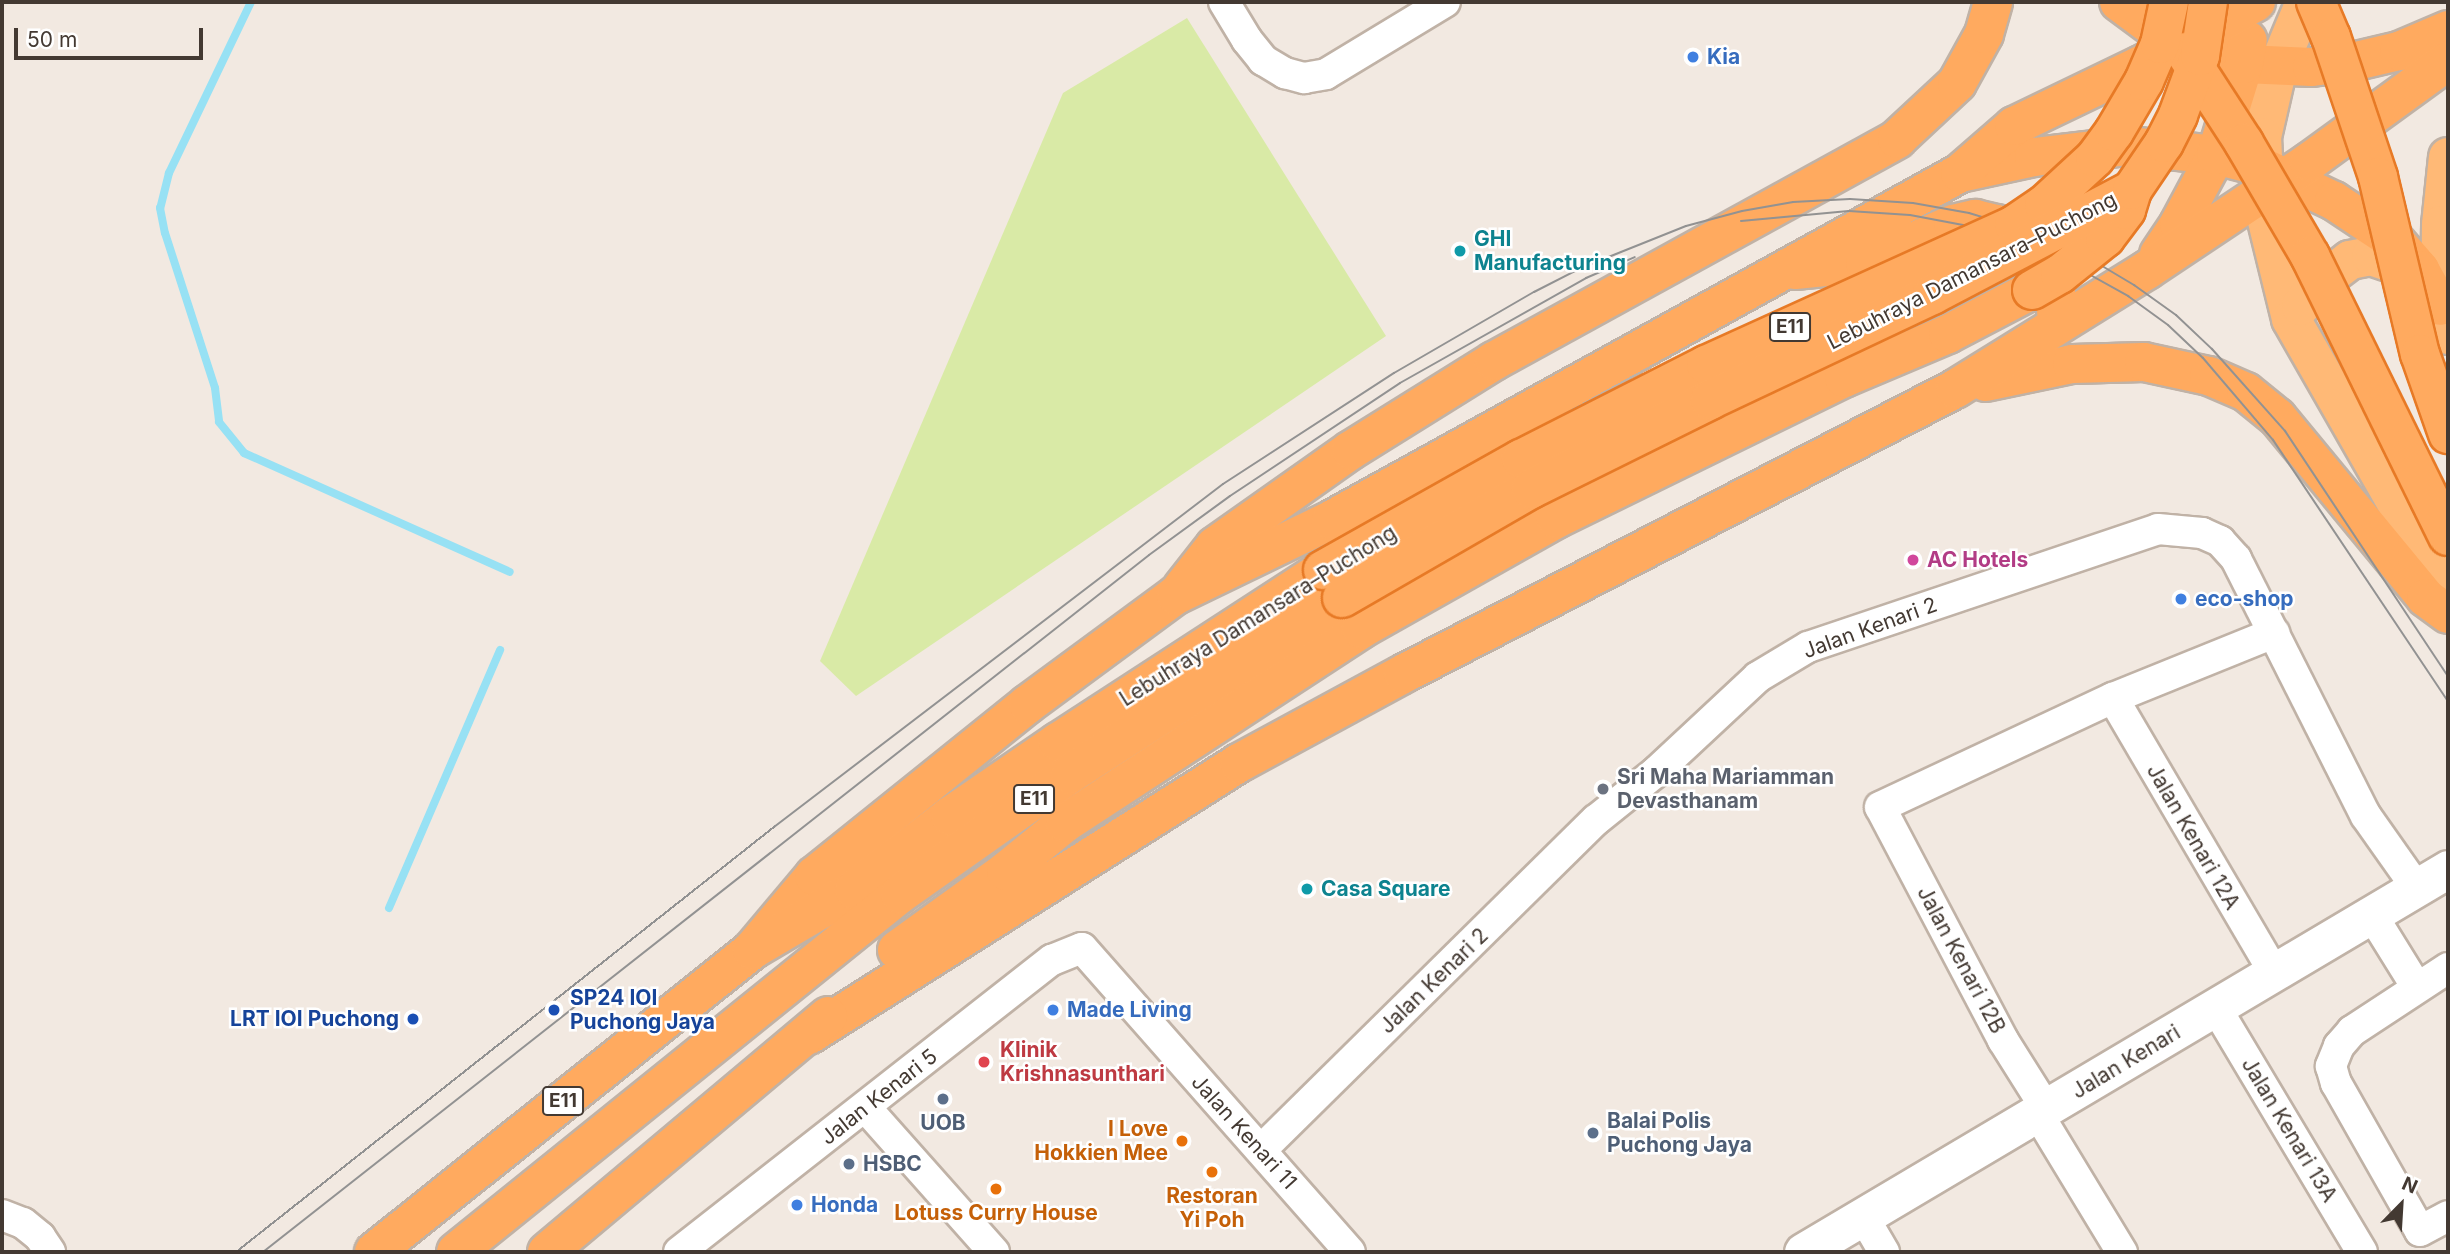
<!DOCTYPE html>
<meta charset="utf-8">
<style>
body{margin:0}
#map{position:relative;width:2450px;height:1254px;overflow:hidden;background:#f2e9e1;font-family:Inter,sans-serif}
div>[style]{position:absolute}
.green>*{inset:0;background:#d9eaa6}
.stream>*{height:8px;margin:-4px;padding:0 4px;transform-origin:4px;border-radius:4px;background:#97e1f4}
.roads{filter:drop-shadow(2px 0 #c0b2a6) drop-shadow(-2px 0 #c0b2a6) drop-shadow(0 2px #c0b2a6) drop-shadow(0 -2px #c0b2a6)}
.minor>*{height:30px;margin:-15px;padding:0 15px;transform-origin:15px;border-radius:15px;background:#fff}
.tertiary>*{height:37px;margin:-18.5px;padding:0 18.5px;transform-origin:18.5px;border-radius:18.5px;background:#fff}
.trunk>*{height:38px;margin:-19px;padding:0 19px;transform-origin:19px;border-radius:19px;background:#ffb976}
.motorway>*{height:38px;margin:-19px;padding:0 19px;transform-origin:19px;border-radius:19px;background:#ffaa5f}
.tram>*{height:2px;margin:-1px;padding:0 1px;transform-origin:1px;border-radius:1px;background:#929292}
.bridges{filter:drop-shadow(2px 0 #e77a26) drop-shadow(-2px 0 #e77a26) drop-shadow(0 2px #e77a26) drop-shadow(0 -2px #e77a26)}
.motorway-bridge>*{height:38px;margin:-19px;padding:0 19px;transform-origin:19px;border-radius:19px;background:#ffaa5f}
.dots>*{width:19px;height:19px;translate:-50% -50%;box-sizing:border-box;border:4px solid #fff;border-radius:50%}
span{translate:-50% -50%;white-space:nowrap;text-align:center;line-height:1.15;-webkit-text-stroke:5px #fff;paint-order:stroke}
.shield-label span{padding:2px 5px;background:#fff;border:2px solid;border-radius:5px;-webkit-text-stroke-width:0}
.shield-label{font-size:19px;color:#433932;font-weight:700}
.shop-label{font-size:21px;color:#366cbe;font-weight:700}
.left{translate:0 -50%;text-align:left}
.culture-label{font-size:21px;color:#0d838f;font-weight:700}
.street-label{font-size:21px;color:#433932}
.hotel-label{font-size:21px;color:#b23c85;font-weight:700}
.worship-label{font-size:21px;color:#5b616d;font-weight:700}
.transit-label{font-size:21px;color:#164399;font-weight:700}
.right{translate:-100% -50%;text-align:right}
.health-label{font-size:21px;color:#be3a42;font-weight:700}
.service-label{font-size:21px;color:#4e5e75;font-weight:700}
.food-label{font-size:21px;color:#c56008;font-weight:700}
.frame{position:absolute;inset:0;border:4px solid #433932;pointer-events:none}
.north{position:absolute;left:2366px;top:1170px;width:70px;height:70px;-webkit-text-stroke:5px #fff;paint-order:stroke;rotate:24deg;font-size:19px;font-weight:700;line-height:28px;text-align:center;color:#433932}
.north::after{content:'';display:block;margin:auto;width:24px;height:32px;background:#433932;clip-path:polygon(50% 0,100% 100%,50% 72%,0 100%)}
.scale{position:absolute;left:14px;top:28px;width:189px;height:32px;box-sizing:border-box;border:4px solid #433932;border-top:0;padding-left:9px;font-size:21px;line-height:24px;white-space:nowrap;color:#433932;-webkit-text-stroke:5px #fff;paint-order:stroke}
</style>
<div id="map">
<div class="green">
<i style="clip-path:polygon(1187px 18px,1386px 336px,856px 696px,820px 661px,1063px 93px)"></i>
</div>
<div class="stream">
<i style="left:251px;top:2px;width:190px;rotate:115.6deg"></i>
<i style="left:169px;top:173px;width:36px;rotate:104deg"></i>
<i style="left:160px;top:208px;width:25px;rotate:79deg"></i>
<i style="left:165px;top:233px;width:163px;rotate:72.1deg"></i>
<i style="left:215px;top:388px;width:34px;rotate:83deg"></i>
<i style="left:219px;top:422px;width:40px;rotate:51deg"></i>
<i style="left:244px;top:453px;width:291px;rotate:24.1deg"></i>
<i style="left:389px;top:908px;width:281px;rotate:-66.7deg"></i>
</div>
<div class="roads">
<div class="minor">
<i style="left:1224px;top:2px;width:44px;rotate:58.8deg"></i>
<i style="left:1247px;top:40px;width:26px;rotate:51deg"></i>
<i style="left:1263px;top:60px;width:26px;rotate:31deg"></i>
<i style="left:1285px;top:73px;width:20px;rotate:15deg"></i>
<i style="left:1304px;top:78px;width:22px;rotate:-10deg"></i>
<i style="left:1326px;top:74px;width:139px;rotate:-31.2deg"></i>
<i style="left:2113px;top:698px;width:320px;rotate:59.6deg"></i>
<i style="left:2372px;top:915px;width:84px;rotate:58.2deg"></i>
<i style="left:2448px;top:968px;width:115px;rotate:146.7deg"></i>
<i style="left:2352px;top:1031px;width:20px;rotate:131deg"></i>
<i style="left:2339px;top:1046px;width:22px;rotate:112deg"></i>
<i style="left:2331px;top:1066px;width:18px;rotate:74deg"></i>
<i style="left:2336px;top:1083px;width:170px;rotate:60.4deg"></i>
<i style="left:2420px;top:1231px;width:32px;rotate:-28deg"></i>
<i style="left:2216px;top:1008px;width:284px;rotate:59.1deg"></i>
<i style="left:866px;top:1108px;width:193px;rotate:48.4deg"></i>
<i style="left:2047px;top:1110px;width:83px;rotate:-122.2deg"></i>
<i style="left:2003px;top:1040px;width:263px;rotate:-117.8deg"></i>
<i style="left:1880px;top:807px;width:257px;rotate:-25.1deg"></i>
<i style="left:2113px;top:698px;width:174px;rotate:-22deg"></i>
<i style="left:2038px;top:1114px;width:162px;rotate:58.7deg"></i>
<i style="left:1261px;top:1150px;width:470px;rotate:-44.6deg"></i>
<i style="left:1596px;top:820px;width:77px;rotate:-38.7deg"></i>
<i style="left:1656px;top:772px;width:139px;rotate:-43deg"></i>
<i style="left:1758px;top:677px;width:58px;rotate:-31deg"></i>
<i style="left:1808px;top:647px;width:369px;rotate:-18.6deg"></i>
<i style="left:2158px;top:529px;width:44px;rotate:5.2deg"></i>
<i style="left:2202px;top:533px;width:20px;rotate:24deg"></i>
<i style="left:2220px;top:541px;width:24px;rotate:48deg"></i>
<i style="left:2236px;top:559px;width:288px;rotate:63.2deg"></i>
<i style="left:2366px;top:816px;width:87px;rotate:54.8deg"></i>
<i style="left:2px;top:1215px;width:22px;rotate:21deg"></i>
<i style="left:23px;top:1223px;width:22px;rotate:39deg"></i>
<i style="left:40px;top:1237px;width:18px;rotate:56deg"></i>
<i style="left:1863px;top:1216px;width:42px;rotate:59.7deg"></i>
<i style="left:679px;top:1252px;width:474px;rotate:-38.1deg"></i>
<i style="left:1052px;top:960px;width:32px;rotate:-22deg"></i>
<i style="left:1082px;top:948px;width:405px;rotate:48.6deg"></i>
</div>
<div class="tertiary">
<i style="left:1803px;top:1252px;width:750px;rotate:-30.7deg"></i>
</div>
<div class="trunk">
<i style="left:2305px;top:2px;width:70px;rotate:112.6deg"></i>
<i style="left:2278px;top:67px;width:72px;rotate:102.9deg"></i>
<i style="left:2262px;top:137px;width:80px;rotate:87.1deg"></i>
<i style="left:2266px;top:217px;width:105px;rotate:76.2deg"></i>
<i style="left:2291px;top:319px;width:316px;rotate:60.2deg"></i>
<i style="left:2448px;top:157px;width:68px;rotate:95.9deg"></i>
<i style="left:2441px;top:225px;width:81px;rotate:90.7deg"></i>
<i style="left:2440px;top:306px;width:30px;rotate:75deg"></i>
<i style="left:2301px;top:306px;width:25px;rotate:-53deg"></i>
<i style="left:2316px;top:286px;width:43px;rotate:-37.4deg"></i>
<i style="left:2350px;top:260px;width:21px;rotate:-11deg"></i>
<i style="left:2371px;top:256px;width:31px;rotate:19deg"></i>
<i style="left:2400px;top:266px;width:31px;rotate:45deg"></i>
</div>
<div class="motorway">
<i style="left:2119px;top:2px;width:47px;rotate:36.4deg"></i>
<i style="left:2157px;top:30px;width:93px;rotate:21.3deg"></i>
<i style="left:2244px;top:64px;width:68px;rotate:2.5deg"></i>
<i style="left:2312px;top:67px;width:40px;rotate:-7.1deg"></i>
<i style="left:2352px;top:62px;width:48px;rotate:-13.2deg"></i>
<i style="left:2399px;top:51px;width:53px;rotate:-23.2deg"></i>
<i style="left:1965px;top:172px;width:71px;rotate:-12.3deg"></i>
<i style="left:2034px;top:157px;width:95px;rotate:-6.7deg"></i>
<i style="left:2128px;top:146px;width:88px;rotate:5.8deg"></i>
<i style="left:2216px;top:155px;width:48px;rotate:14.6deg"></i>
<i style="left:2262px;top:167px;width:80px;rotate:25.3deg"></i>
<i style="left:2334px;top:201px;width:74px;rotate:33.5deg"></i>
<i style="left:2396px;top:242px;width:37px;rotate:49deg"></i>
<i style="left:2420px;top:270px;width:41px;rotate:60.9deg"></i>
<i style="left:2159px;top:254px;width:36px;rotate:-56deg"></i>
<i style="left:2179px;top:224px;width:78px;rotate:-61.8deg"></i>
<i style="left:2216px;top:155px;width:95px;rotate:-72.9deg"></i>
<i style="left:2244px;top:64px;width:24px;rotate:-81deg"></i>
<i style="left:1795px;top:270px;width:70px;rotate:-5.7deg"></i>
<i style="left:1865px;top:263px;width:96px;rotate:-23.9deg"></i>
<i style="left:1953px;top:224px;width:23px;rotate:-13deg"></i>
<i style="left:1975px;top:219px;width:23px;rotate:13deg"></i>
<i style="left:1997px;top:224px;width:24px;rotate:30deg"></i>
<i style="left:2018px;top:236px;width:16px;rotate:43deg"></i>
<i style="left:2030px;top:247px;width:45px;rotate:54.9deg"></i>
<i style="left:2056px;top:284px;width:27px;rotate:90deg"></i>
<i style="left:1986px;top:382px;width:88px;rotate:-11.8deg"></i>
<i style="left:2072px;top:364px;width:72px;rotate:-1.6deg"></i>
<i style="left:2144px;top:362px;width:66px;rotate:12.2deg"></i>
<i style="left:2209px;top:376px;width:40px;rotate:23.4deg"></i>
<i style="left:2246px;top:392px;width:40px;rotate:39deg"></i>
<i style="left:2277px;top:417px;width:234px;rotate:50.5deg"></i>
<i style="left:2426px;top:598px;width:27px;rotate:36deg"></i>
<i style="left:1182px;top:588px;width:53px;rotate:-51.8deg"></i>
<i style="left:1215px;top:546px;width:166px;rotate:-35.2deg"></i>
<i style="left:1351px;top:450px;width:168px;rotate:-31.9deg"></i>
<i style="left:1494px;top:361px;width:460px;rotate:-28.8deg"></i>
<i style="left:1897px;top:139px;width:82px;rotate:-43deg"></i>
<i style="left:1957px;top:83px;width:56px;rotate:-61.1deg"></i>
<i style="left:1984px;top:34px;width:33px;rotate:-74deg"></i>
<i style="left:752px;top:950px;width:97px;rotate:-50deg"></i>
<i style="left:814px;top:876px;width:275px;rotate:-38.8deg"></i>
<i style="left:1028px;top:704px;width:184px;rotate:-36.4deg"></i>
<i style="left:1176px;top:595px;width:172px;rotate:-25.8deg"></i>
<i style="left:1331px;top:520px;width:718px;rotate:-28.88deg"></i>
<i style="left:1960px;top:173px;width:72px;rotate:-41deg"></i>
<i style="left:2014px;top:126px;width:141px;rotate:-25.7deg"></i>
<i style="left:2141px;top:65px;width:131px;rotate:-28.7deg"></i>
<i style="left:897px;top:950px;width:135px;rotate:-35.9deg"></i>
<i style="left:1006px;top:871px;width:76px;rotate:-39.1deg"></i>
<i style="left:1065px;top:823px;width:354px;rotate:-33.2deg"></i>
<i style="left:1361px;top:629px;width:224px;rotate:-29.4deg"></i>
<i style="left:1556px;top:519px;width:321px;rotate:-26.1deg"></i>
<i style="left:1844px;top:378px;width:113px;rotate:-22.9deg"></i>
<i style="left:1948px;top:334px;width:95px;rotate:-27.6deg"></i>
<i style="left:809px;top:1035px;width:509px;rotate:-32.32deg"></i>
<i style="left:1239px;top:763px;width:187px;rotate:-28.5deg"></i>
<i style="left:1403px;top:674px;width:621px;rotate:-27.31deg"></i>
<i style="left:1955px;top:389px;width:226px;rotate:-31.8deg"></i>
<i style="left:2147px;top:270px;width:195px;rotate:-33.7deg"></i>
<i style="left:2309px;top:162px;width:172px;rotate:-36deg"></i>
<i style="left:374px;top:1252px;width:484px;rotate:-38.6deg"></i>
<i style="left:752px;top:950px;width:118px;rotate:-30.5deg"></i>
<i style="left:854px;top:890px;width:121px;rotate:-37.6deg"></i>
<i style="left:950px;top:816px;width:131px;rotate:-34.4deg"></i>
<i style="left:1058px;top:742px;width:316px;rotate:-33deg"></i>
<i style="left:456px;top:1252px;width:570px;rotate:-38.88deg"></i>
<i style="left:900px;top:894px;width:208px;rotate:-35.2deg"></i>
<i style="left:1070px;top:774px;width:324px;rotate:-32.9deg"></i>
<i style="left:547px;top:1252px;width:367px;rotate:-40deg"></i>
</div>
</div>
<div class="tram">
<i style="left:1741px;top:221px;width:108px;rotate:-5.3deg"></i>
<i style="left:1849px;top:211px;width:61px;rotate:3.8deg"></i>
<i style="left:1910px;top:215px;width:54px;rotate:10.7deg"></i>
<i style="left:1963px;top:225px;width:70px;rotate:16.6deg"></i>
<i style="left:2030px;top:245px;width:51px;rotate:25.6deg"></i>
<i style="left:2076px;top:267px;width:60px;rotate:29.1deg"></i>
<i style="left:2128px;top:296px;width:49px;rotate:35.9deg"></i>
<i style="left:2168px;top:325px;width:48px;rotate:43.3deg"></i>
<i style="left:2203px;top:358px;width:108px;rotate:49.5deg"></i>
<i style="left:2273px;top:440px;width:314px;rotate:56.2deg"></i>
<i style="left:236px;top:1252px;width:686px;rotate:-38.31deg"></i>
<i style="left:774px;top:827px;width:565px;rotate:-37.38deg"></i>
<i style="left:1223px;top:484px;width:204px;rotate:-33deg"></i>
<i style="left:1394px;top:373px;width:162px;rotate:-30.1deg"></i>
<i style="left:1534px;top:292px;width:53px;rotate:-27.1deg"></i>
<i style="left:1581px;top:268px;width:113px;rotate:-21.8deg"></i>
<i style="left:1686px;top:226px;width:58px;rotate:-15deg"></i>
<i style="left:1742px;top:211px;width:52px;rotate:-10deg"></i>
<i style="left:1793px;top:202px;width:57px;rotate:-3deg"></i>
<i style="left:1850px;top:199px;width:63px;rotate:3.6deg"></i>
<i style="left:1913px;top:203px;width:57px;rotate:10.1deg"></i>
<i style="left:1969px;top:213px;width:69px;rotate:16.9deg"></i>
<i style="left:2035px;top:233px;width:51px;rotate:24.1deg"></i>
<i style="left:2082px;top:254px;width:61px;rotate:30.8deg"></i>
<i style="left:2134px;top:285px;width:52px;rotate:35.5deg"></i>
<i style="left:2176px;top:315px;width:50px;rotate:43.4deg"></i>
<i style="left:2212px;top:349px;width:110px;rotate:48.3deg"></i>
<i style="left:2285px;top:431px;width:294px;rotate:56.4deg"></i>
<i style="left:263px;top:1252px;width:1127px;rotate:-38.19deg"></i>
<i style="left:1149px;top:555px;width:100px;rotate:-36.1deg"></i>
<i style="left:1230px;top:496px;width:204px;rotate:-33.6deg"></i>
<i style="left:1400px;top:383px;width:214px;rotate:-29.4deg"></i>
<i style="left:1586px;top:278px;width:53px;rotate:-23.2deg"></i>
</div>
<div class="bridges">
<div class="motorway-bridge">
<i style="left:2316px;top:2px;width:38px;rotate:67deg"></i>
<i style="left:2331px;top:37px;width:148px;rotate:71.4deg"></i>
<i style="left:2378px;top:177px;width:182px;rotate:76.7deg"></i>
<i style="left:2420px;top:354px;width:85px;rotate:70.7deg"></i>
<i style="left:2185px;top:52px;width:108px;rotate:57deg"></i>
<i style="left:2244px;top:143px;width:131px;rotate:59.7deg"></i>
<i style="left:2310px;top:256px;width:312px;rotate:63.8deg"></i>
<i style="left:2032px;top:290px;width:32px;rotate:-30deg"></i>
<i style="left:2060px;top:274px;width:58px;rotate:-38.7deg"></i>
<i style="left:2105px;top:238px;width:35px;rotate:-53deg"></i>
<i style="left:2126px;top:210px;width:21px;rotate:-73deg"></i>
<i style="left:1323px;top:570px;width:227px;rotate:-29.3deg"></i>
<i style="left:1521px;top:459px;width:208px;rotate:-26.9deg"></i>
<i style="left:1706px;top:365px;width:338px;rotate:-24.4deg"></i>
<i style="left:2014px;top:225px;width:36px;rotate:-34deg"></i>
<i style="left:2044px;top:205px;width:69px;rotate:-42.7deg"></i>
<i style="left:2095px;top:158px;width:32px;rotate:-54deg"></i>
<i style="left:2114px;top:132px;width:59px;rotate:-59.5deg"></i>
<i style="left:2144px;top:81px;width:40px;rotate:-66.6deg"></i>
<i style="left:2160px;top:44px;width:43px;rotate:-77.9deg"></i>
<i style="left:1342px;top:598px;width:218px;rotate:-30deg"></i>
<i style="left:1531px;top:489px;width:200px;rotate:-26.4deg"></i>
<i style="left:1710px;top:400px;width:246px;rotate:-25.3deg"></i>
<i style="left:1932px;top:295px;width:226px;rotate:-27.7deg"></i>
<i style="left:2132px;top:190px;width:57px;rotate:-55.8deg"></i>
<i style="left:2164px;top:143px;width:31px;rotate:-63deg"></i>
<i style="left:2178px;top:115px;width:63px;rotate:-69.6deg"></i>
<i style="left:2200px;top:56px;width:55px;rotate:-81.6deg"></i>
</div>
</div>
<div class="dots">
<i style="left:1693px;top:57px;background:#3f7fe0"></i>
<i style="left:1460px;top:251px;background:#0f9aa8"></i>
<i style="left:1913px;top:560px;background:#d1479c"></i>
<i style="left:2181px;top:599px;background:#3f7fe0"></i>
<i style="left:1603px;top:789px;background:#6b7280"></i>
<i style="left:1307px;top:889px;background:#0f9aa8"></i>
<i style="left:554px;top:1010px;background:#1a4fb4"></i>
<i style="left:1053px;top:1010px;background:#3f7fe0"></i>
<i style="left:413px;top:1019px;background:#1a4fb4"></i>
<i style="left:984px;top:1062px;background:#e0444e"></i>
<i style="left:943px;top:1099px;background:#5c6f8a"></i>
<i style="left:1593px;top:1133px;background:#5c6f8a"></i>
<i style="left:1182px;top:1141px;background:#e8710a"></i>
<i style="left:849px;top:1164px;background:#5c6f8a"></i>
<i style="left:1212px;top:1172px;background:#e8710a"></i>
<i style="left:996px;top:1189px;background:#e8710a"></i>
<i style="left:797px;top:1205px;background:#3f7fe0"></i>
</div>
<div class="shield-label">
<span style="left:1790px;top:327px">E11</span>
<span style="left:1034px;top:799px">E11</span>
<span style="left:563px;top:1101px">E11</span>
</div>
<div class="shop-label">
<span class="left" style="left:1707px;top:57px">Kia</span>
<span class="left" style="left:2195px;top:599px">eco-shop</span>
<span class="left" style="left:1067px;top:1010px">Made Living</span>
<span class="left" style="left:811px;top:1205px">Honda</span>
</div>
<div class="culture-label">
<span class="left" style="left:1474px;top:251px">GHI<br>Manufacturing</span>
<span class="left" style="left:1321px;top:889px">Casa Square</span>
</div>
<div class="street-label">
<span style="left:1972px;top:271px;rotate:-27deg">Lebuhraya Damansara–Puchong</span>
<span style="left:1258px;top:616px;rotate:-32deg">Lebuhraya Damansara–Puchong</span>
<span style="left:1870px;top:628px;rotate:-20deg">Jalan Kenari 2</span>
<span style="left:2193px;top:837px;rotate:60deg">Jalan Kenari 12A</span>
<span style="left:1961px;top:960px;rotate:62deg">Jalan Kenari 12B</span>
<span style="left:1434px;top:981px;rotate:-44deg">Jalan Kenari 2</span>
<span style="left:2126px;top:1062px;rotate:-31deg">Jalan Kenari</span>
<span style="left:879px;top:1097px;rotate:-38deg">Jalan Kenari 5</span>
<span style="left:2289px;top:1130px;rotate:59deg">Jalan Kenari 13A</span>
<span style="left:1244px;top:1132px;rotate:48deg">Jalan Kenari 11</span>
</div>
<div class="hotel-label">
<span class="left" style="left:1927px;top:560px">AC Hotels</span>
</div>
<div class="worship-label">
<span class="left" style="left:1617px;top:789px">Sri Maha Mariamman<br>Devasthanam</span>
</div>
<div class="transit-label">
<span class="left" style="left:570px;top:1010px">SP24 IOI<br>Puchong Jaya</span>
<span class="right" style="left:399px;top:1019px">LRT IOI Puchong</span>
</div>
<div class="health-label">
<span class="left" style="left:1000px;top:1062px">Klinik<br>Krishnasunthari</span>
</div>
<div class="service-label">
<span class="left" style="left:1607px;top:1133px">Balai Polis<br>Puchong Jaya</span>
<span style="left:943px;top:1123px">UOB</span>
<span class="left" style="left:863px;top:1164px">HSBC</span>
</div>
<div class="food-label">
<span class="right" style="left:1168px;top:1141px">I Love<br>Hokkien Mee</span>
<span style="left:1212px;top:1208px">Restoran<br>Yi Poh</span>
<span style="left:996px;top:1213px">Lotuss Curry House</span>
</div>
<div class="frame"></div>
<div class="north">N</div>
<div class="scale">50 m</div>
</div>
